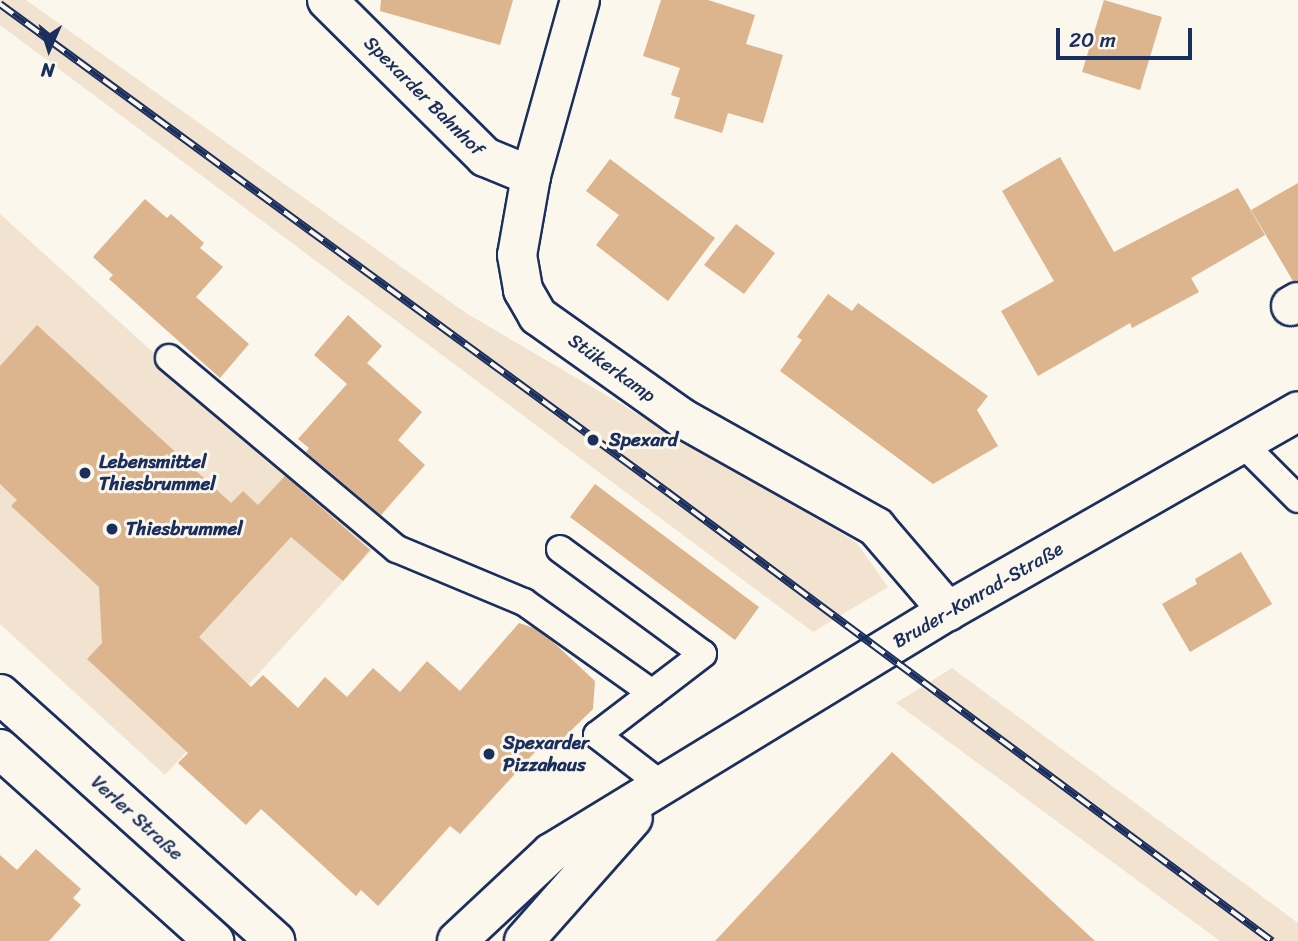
<!DOCTYPE html>
<meta charset="utf-8">
<style>
body{margin:0}
#map{position:relative;width:1298px;height:941px;overflow:hidden;background:#fbf7ec;font-family:Sriracha,sans-serif}
div>[style]{position:absolute}
.built>*{inset:0;background:#f2e3d0}
.building>*{inset:0;background:#dcb48d}
.roads{filter:drop-shadow(2px 0 #1b2f5e) drop-shadow(-2px 0 #1b2f5e) drop-shadow(0 2px #1b2f5e) drop-shadow(0 -2px #1b2f5e)}
.lane>*{height:26px;margin:-13px;padding:0 13px;transform-origin:13px;border-radius:13px;background:#fbf7ec}
.street>*{height:38px;margin:-19px;padding:0 19px;transform-origin:19px;border-radius:19px;background:#fbf7ec}
.secondary>*{height:38px;margin:-19px;padding:0 19px;transform-origin:19px;border-radius:19px;background:#fbf7ec}
.rail>*{height:8px;margin-top:-4px;transform-origin:0;background:repeating-linear-gradient(90deg,#fbf7ec 0 16px,#1b2f5e 0 32px);box-sizing:border-box;border-block:2px solid #1b2f5e}
.dots>*{width:19px;height:19px;translate:-50% -50%;box-sizing:border-box;border:4px solid #fbf7ec;border-radius:50%}
span{translate:-50% -50%;white-space:nowrap;text-align:center;line-height:1.15;-webkit-text-stroke:6px #fbf7ec;paint-order:stroke}
.street-label{font-size:19px;color:#1b2f5e}
.poi-label{font-size:19px;color:#1b2f5e;font-weight:700}
.left{translate:0 -50%;text-align:left}
.north{position:absolute;left:14px;top:14px;width:70px;height:70px;-webkit-text-stroke:5px #fbf7ec;paint-order:stroke;rotate:183deg;font-size:19px;font-weight:700;line-height:28px;text-align:center;color:#1b2f5e}
.north::after{content:'';display:block;margin:auto;width:24px;height:32px;background:#1b2f5e;clip-path:polygon(50% 0,100% 100%,50% 72%,0 100%)}
.scale{position:absolute;left:1056px;top:28px;width:136px;height:32px;box-sizing:border-box;border:4px solid #1b2f5e;border-top:0;padding-left:9px;font-size:21px;line-height:24px;white-space:nowrap;color:#1b2f5e;-webkit-text-stroke:5px #fbf7ec;paint-order:stroke}
</style>
<div id="map">
<div class="built">
<i style="clip-path:polygon(0 0,26px 0,466px 313px,856px 542px,888px 587px,813px 632px,0 25px)"></i>
<i style="clip-path:polygon(0 214px,372px 550px,165px 775px,0 624px)"></i>
<i style="clip-path:polygon(952px 668px,1298px 923px,1298px 941px,1220px 941px,896px 703px)"></i>
</div>
<div class="building">
<i style="clip-path:polygon(381px 0,513px 0,500px 45px,380px 11px)"></i>
<i style="clip-path:polygon(661px 0,708px 0,755px 15px,746px 44px,783px 55px,763px 123px,728px 113px,722px 133px,674px 118px,680px 98px,671px 95px,680px 68px,643px 56px)"></i>
<i style="clip-path:polygon(1104px 0,1162px 17px,1140px 90px,1082px 72px)"></i>
<i style="clip-path:polygon(1060px 157px,1114px 252px,1238px 188px,1265px 235px,1191px 278px,1199px 292px,1132px 328px,1130px 323px,1038px 376px,1001px 311px,1054px 281px,1002px 191px)"></i>
<i style="clip-path:polygon(610px 159px,715px 238px,668px 301px,596px 245px,619px 215px,586px 191px)"></i>
<i style="clip-path:polygon(1298px 183px,1298px 280px,1293px 281px,1251px 210px)"></i>
<i style="clip-path:polygon(145px 199px,167px 218px,171px 214px,204px 243px,200px 248px,223px 267px,196px 297px,249px 344px,220px 378px,109px 279px,113px 275px,93px 257px)"></i>
<i style="clip-path:polygon(736px 224px,775px 253px,744px 294px,704px 265px)"></i>
<i style="clip-path:polygon(828px 294px,852px 311px,858px 303px,988px 396px,977px 410px,998px 446px,933px 484px,780px 371px,802px 340px,797px 337px)"></i>
<i style="clip-path:polygon(348px 315px,382px 346px,367px 363px,422px 412px,398px 440px,425px 465px,381px 515px,306px 452px,309px 448px,298px 439px,347px 384px,314px 355px)"></i>
<i style="clip-path:polygon(37px 325px,231px 503px,243px 491px,258px 505px,285px 476px,370px 550px,343px 581px,291px 537px,199px 637px,251px 687px,263px 675px,298px 708px,325px 677px,347px 697px,373px 668px,400px 692px,427px 661px,460px 691px,519px 623px,534px 628px,553px 642px,595px 681px,593px 709px,553px 748px,545px 741px,460px 834px,450px 826px,378px 906px,361px 890px,356px 896px,261px 809px,246px 825px,178px 763px,188px 753px,87px 659px,102px 643px,99px 587px,11px 506px,17px 500px,0 484px,0 366px)"></i>
<i style="clip-path:polygon(595px 484px,759px 607px,735px 640px,570px 517px)"></i>
<i style="clip-path:polygon(1241px 552px,1272px 604px,1190px 652px,1162px 604px,1197px 584px,1195px 579px)"></i>
<i style="clip-path:polygon(892px 752px,1095px 941px,715px 941px)"></i>
<i style="clip-path:polygon(36px 849px,81px 889px,73px 898px,81px 905px,49px 941px,0 941px,0 855px,17px 870px)"></i>
</div>
<div class="roads">
<div class="lane">
<i style="left:169px;top:358px;width:297px;rotate:40deg"></i>
<i style="left:397px;top:549px;width:138px;rotate:22.7deg"></i>
<i style="left:524px;top:602px;width:157px;rotate:35.4deg"></i>
<i style="left:652px;top:693px;width:69px;rotate:142.6deg"></i>
<i style="left:597px;top:735px;width:82px;rotate:37.6deg"></i>
<i style="left:1242px;top:443px;width:79px;rotate:45deg"></i>
<i style="left:560px;top:549px;width:177px;rotate:36.3deg"></i>
<i style="left:703px;top:654px;width:64px;rotate:142.6deg"></i>
</div>
<div class="street">
<i style="left:327px;top:0;width:223px;rotate:44.8deg"></i>
<i style="left:485px;top:157px;width:50px;rotate:22.4deg"></i>
<i style="left:580px;top:0;width:183px;rotate:105.6deg"></i>
<i style="left:531px;top:176px;width:80px;rotate:100deg"></i>
<i style="left:517px;top:255px;width:36px;rotate:80deg"></i>
<i style="left:523px;top:290px;width:30px;rotate:60deg"></i>
<i style="left:538px;top:316px;width:176px;rotate:35.3deg"></i>
<i style="left:682px;top:418px;width:223px;rotate:29.3deg"></i>
<i style="left:876px;top:527px;width:111px;rotate:49.4deg"></i>
<i style="left:1291px;top:306px;width:8px;rotate:-30deg"></i>
</div>
<div class="secondary">
<i style="left:0;top:694px;width:370px;rotate:41.9deg"></i>
<i style="left:0;top:749px;width:288px;rotate:41.9deg"></i>
<i style="left:457px;top:941px;width:129px;rotate:-43.1deg"></i>
<i style="left:551px;top:853px;width:465px;rotate:-31.4deg"></i>
<i style="left:948px;top:611px;width:403px;rotate:-29.7deg"></i>
<i style="left:524px;top:941px;width:164px;rotate:-48.5deg"></i>
</div>
</div>
<div class="rail">
<i style="left:0;top:4px;width:825px;rotate:36.18deg"></i>
<i style="left:666px;top:491px;width:755px;rotate:36.6deg"></i>
</div>
<div class="dots">
<i style="left:593px;top:440px;background:#1b2f5e"></i>
<i style="left:85px;top:473px;background:#1b2f5e"></i>
<i style="left:112px;top:529px;background:#1b2f5e"></i>
<i style="left:489px;top:754px;background:#1b2f5e"></i>
</div>
<div class="street-label">
<span style="left:424px;top:96px;rotate:45deg">Spexarder Bahnhof</span>
<span style="left:612px;top:368px;rotate:36deg">Stükerkamp</span>
<span style="left:978px;top:595px;rotate:-30deg">Bruder-Konrad-Straße</span>
<span style="left:137px;top:818px;rotate:42deg">Verler Straße</span>
</div>
<div class="poi-label">
<span class="left" style="left:609px;top:440px">Spexard</span>
<span class="left" style="left:99px;top:473px">Lebensmittel<br>Thiesbrummel</span>
<span class="left" style="left:126px;top:529px">Thiesbrummel</span>
<span class="left" style="left:503px;top:754px">Spexarder<br>Pizzahaus</span>
</div>
<div class="north">N</div>
<div class="scale">20 m</div>
</div>
